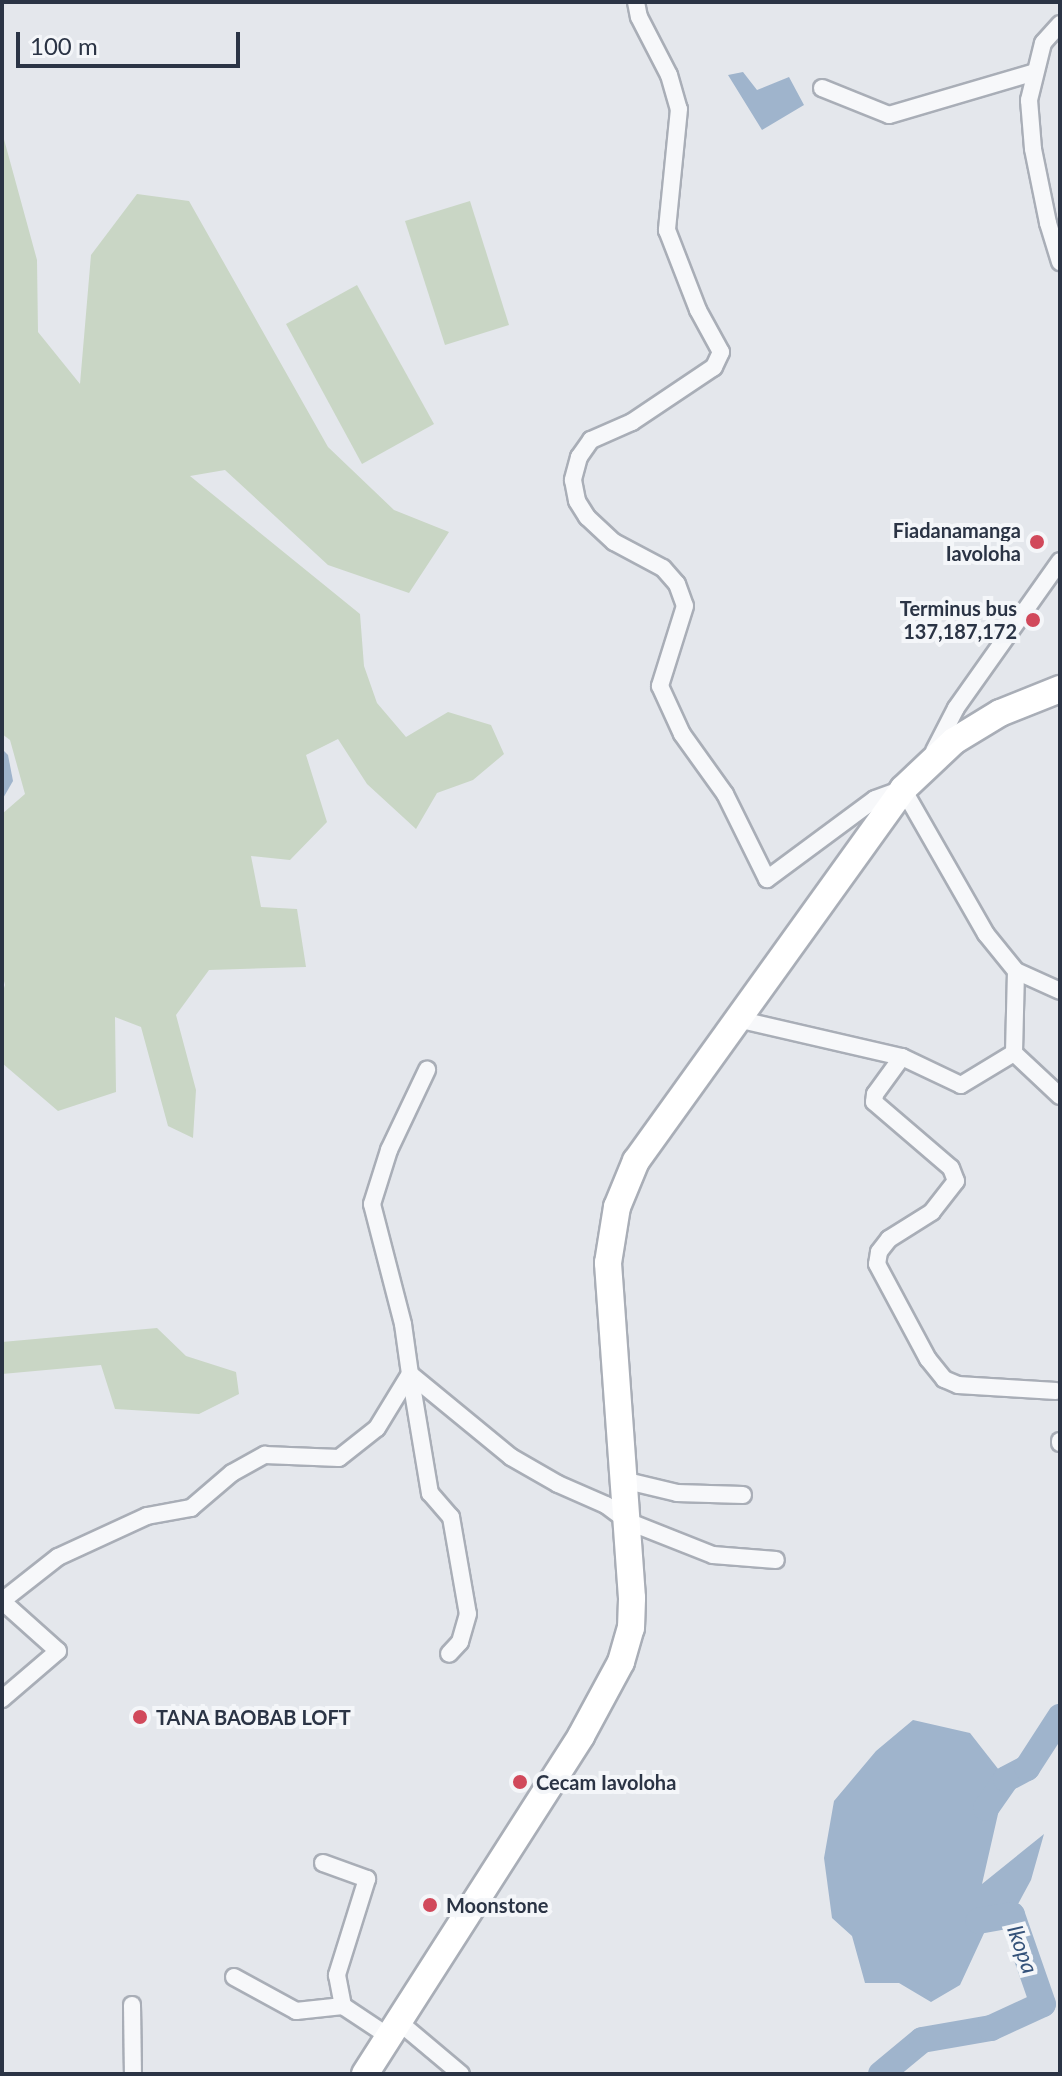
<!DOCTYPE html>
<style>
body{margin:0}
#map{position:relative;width:1062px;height:2076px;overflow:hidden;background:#e4e7ec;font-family:Lato,sans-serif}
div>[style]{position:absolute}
.green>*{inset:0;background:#c9d6c5}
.water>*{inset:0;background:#9fb4cc}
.river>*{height:26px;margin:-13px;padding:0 13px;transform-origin:13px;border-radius:13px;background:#9fb4cc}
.roads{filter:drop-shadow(2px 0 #a9aeb7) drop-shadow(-2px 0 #a9aeb7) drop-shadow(0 2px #a9aeb7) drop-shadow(0 -2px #a9aeb7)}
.street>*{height:16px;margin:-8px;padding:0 8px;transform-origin:8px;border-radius:8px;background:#f7f8fa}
.primary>*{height:26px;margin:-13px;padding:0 13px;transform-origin:13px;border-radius:13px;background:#fff}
.dots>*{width:22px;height:22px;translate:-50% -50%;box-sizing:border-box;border:4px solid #f4f6f9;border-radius:50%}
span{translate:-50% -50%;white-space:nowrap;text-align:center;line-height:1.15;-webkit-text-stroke:8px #f4f6f9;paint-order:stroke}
.poi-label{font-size:20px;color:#2b3445;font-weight:700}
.right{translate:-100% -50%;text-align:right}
.left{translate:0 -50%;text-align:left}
.water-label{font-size:22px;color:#34527a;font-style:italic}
.frame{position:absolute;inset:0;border:4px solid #2b3445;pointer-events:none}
.scale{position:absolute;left:16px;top:32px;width:224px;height:36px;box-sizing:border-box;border:4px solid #2b3445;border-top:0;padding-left:10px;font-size:24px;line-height:28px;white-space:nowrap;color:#2b3445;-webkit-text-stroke:6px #f4f6f9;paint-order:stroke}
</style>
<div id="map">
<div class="green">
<i style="clip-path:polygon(2px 132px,37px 260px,38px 332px,80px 384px,91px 255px,137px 194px,189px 201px,328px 447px,394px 510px,449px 532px,409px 593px,328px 565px,225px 470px,190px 476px,360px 614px,364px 666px,377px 703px,406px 737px,448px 712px,491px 725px,504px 754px,473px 780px,437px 793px,416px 829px,367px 784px,338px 739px,306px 755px,327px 822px,290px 860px,251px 856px,261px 907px,297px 909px,306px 967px,209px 970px,176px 1015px,196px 1090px,193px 1138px,168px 1126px,141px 1027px,115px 1017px,116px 1092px,58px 1111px,2px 1063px,2px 994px,5px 985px,2px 973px,2px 814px,25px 794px,10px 740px,2px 734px)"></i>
<i style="clip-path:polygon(470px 201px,509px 325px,445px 345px,405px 221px)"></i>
<i style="clip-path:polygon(357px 285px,434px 424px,362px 464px,286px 324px)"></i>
<i style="clip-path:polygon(157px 1328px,186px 1356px,236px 1372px,239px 1394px,199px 1414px,115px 1409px,101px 1365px,2px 1374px,2px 1342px)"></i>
</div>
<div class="water">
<i style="clip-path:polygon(743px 72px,757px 90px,789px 77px,804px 105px,762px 130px,728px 75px)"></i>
<i style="clip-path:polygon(2px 749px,8px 755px,13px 781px,2px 800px)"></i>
<i style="clip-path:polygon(913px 1720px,970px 1733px,1006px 1779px,982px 1884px,1044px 1834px,1031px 1880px,1012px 1915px,985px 1931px,960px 1985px,931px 2002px,899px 1983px,865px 1983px,852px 1936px,832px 1918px,824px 1858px,834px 1801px,876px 1751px)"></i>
</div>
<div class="river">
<i style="left:986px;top:1808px;width:35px;rotate:-55deg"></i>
<i style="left:1006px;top:1779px;width:24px;rotate:-28deg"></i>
<i style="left:1027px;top:1768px;width:61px;rotate:-57.1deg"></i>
<i style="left:881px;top:2074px;width:53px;rotate:-39.7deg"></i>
<i style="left:922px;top:2040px;width:70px;rotate:-9.9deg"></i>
<i style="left:991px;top:2028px;width:57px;rotate:-24.8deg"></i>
<i style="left:1043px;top:2004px;width:94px;rotate:-109.2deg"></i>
<i style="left:1012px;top:1915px;width:34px;rotate:170deg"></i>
</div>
<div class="roads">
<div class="street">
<i style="left:636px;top:2px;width:15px;rotate:79deg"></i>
<i style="left:639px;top:17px;width:65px;rotate:62.7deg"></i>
<i style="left:669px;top:75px;width:35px;rotate:74deg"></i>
<i style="left:679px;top:109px;width:122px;rotate:95.7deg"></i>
<i style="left:667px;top:230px;width:86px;rotate:68.8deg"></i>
<i style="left:698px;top:310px;width:48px;rotate:61.3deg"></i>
<i style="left:721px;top:352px;width:17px;rotate:115deg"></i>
<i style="left:714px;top:367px;width:99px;rotate:146.1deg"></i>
<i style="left:632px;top:422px;width:45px;rotate:156.3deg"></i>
<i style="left:591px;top:440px;width:21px;rotate:125deg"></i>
<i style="left:579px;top:457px;width:24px;rotate:105deg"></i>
<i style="left:573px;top:480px;width:21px;rotate:79deg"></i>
<i style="left:577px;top:501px;width:19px;rotate:58deg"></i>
<i style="left:587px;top:517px;width:37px;rotate:43deg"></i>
<i style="left:614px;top:542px;width:55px;rotate:28deg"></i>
<i style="left:663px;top:568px;width:21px;rotate:49deg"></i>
<i style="left:677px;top:584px;width:23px;rotate:70deg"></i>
<i style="left:685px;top:606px;width:84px;rotate:107.4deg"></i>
<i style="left:660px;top:686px;width:53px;rotate:65.4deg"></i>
<i style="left:682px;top:734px;width:74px;rotate:54.4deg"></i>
<i style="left:725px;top:794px;width:95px;rotate:63.7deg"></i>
<i style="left:767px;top:879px;width:134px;rotate:-36.5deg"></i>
<i style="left:875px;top:799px;width:30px;rotate:-20deg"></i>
<i style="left:903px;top:789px;width:167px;rotate:60.2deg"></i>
<i style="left:986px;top:934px;width:48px;rotate:51deg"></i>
<i style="left:1016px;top:971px;width:48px;rotate:24.4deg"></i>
<i style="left:1060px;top:24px;width:25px;rotate:132deg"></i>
<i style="left:1043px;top:43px;width:59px;rotate:103.8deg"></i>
<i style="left:1029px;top:100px;width:49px;rotate:85.3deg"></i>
<i style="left:1033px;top:149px;width:76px;rotate:78.5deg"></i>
<i style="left:1048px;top:223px;width:41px;rotate:72.9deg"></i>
<i style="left:822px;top:88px;width:72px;rotate:21.9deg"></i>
<i style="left:889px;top:115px;width:152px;rotate:-16.4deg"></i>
<i style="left:934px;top:751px;width:48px;rotate:-62.9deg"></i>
<i style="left:956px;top:708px;width:180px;rotate:-54.7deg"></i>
<i style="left:1016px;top:971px;width:82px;rotate:91.4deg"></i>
<i style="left:1014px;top:1053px;width:63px;rotate:43.1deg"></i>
<i style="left:737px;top:1019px;width:169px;rotate:13deg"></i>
<i style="left:902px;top:1057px;width:65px;rotate:25.4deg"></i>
<i style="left:961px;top:1085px;width:62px;rotate:-31.1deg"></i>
<i style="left:902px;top:1057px;width:46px;rotate:126.1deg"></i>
<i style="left:875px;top:1094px;width:8px;rotate:97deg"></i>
<i style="left:874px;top:1102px;width:101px;rotate:40.6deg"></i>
<i style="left:951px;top:1168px;width:14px;rotate:69deg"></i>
<i style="left:956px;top:1181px;width:39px;rotate:128deg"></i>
<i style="left:932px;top:1212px;width:51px;rotate:147.9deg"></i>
<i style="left:889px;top:1239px;width:16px;rotate:128deg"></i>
<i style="left:879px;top:1252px;width:12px;rotate:99deg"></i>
<i style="left:877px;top:1264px;width:108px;rotate:61.8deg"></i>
<i style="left:928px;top:1359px;width:26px;rotate:51deg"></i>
<i style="left:944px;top:1379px;width:15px;rotate:23deg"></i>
<i style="left:958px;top:1385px;width:98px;rotate:3.5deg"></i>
<i style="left:410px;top:1374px;width:131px;rotate:39.4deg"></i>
<i style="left:511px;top:1457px;width:54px;rotate:29.9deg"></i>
<i style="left:558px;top:1484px;width:52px;rotate:23.6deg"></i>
<i style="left:606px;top:1505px;width:26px;rotate:37deg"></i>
<i style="left:627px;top:1521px;width:92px;rotate:21.6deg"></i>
<i style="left:713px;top:1555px;width:63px;rotate:4.5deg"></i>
<i style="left:410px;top:1374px;width:121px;rotate:80.5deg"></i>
<i style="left:430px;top:1493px;width:32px;rotate:49deg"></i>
<i style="left:451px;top:1517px;width:98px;rotate:80.1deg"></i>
<i style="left:468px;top:1614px;width:29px;rotate:106deg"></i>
<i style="left:460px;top:1642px;width:16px;rotate:133deg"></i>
<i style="left:1060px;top:1443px;width:2px;rotate:-90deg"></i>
<i style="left:623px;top:1480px;width:56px;rotate:13.5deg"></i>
<i style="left:677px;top:1493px;width:66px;rotate:1.7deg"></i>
<i style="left:2px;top:1601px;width:71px;rotate:-38.2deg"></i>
<i style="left:58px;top:1557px;width:98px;rotate:-24.7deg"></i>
<i style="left:147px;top:1516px;width:45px;rotate:-10.3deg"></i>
<i style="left:191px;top:1508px;width:54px;rotate:-40.5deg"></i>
<i style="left:232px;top:1473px;width:38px;rotate:-29deg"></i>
<i style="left:265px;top:1455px;width:74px;rotate:2.3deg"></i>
<i style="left:339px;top:1458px;width:48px;rotate:-38.3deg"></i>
<i style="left:377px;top:1428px;width:63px;rotate:-58.6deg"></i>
<i style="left:410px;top:1374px;width:50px;rotate:-98deg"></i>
<i style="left:403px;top:1324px;width:124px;rotate:-104.5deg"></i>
<i style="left:372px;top:1204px;width:57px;rotate:-72.5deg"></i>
<i style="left:389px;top:1150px;width:89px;rotate:-64.6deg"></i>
<i style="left:2px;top:1601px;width:75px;rotate:41.8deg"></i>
<i style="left:58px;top:1651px;width:74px;rotate:139.4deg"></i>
<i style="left:323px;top:1863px;width:47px;rotate:20deg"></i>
<i style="left:367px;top:1879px;width:101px;rotate:107.4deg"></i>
<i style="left:337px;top:1975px;width:32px;rotate:79deg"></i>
<i style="left:343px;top:2006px;width:54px;rotate:33.7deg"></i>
<i style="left:234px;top:1977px;width:71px;rotate:28.7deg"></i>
<i style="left:296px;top:2011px;width:47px;rotate:-6.1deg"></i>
<i style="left:132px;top:2005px;width:69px;rotate:89.2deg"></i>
<i style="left:399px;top:2022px;width:81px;rotate:40deg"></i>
</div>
<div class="primary">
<i style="left:365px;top:2074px;width:401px;rotate:-57.4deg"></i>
<i style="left:581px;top:1736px;width:84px;rotate:-61.6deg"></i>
<i style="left:621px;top:1662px;width:35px;rotate:-74deg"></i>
<i style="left:631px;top:1628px;width:30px;rotate:-88deg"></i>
<i style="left:632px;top:1598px;width:336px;rotate:-94.1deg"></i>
<i style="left:608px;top:1263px;width:57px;rotate:-80.9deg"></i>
<i style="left:617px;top:1207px;width:50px;rotate:-67.6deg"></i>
<i style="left:636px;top:1161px;width:458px;rotate:-54.3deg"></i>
<i style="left:903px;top:789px;width:70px;rotate:-43.3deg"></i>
<i style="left:954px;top:741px;width:54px;rotate:-31.3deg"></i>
<i style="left:1000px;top:713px;width:65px;rotate:-21.8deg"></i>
</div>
</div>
<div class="dots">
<i style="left:1037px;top:542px;background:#d1495b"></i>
<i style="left:1033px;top:620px;background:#d1495b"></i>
<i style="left:140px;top:1717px;background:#d1495b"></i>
<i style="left:520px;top:1782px;background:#d1495b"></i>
<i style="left:430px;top:1905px;background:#d1495b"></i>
</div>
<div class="poi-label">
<span class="right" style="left:1021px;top:542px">Fiadanamanga<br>Iavoloha</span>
<span class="right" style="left:1017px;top:620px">Terminus bus<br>137,187,172</span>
<span class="left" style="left:156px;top:1717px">TANA BAOBAB LOFT</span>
<span class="left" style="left:536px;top:1782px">Cecam Iavoloha</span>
<span class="left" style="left:446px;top:1905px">Moonstone</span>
</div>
<div class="water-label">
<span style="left:1023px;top:1949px;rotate:70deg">Ikopa</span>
</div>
<div class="frame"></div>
<div class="scale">100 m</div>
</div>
